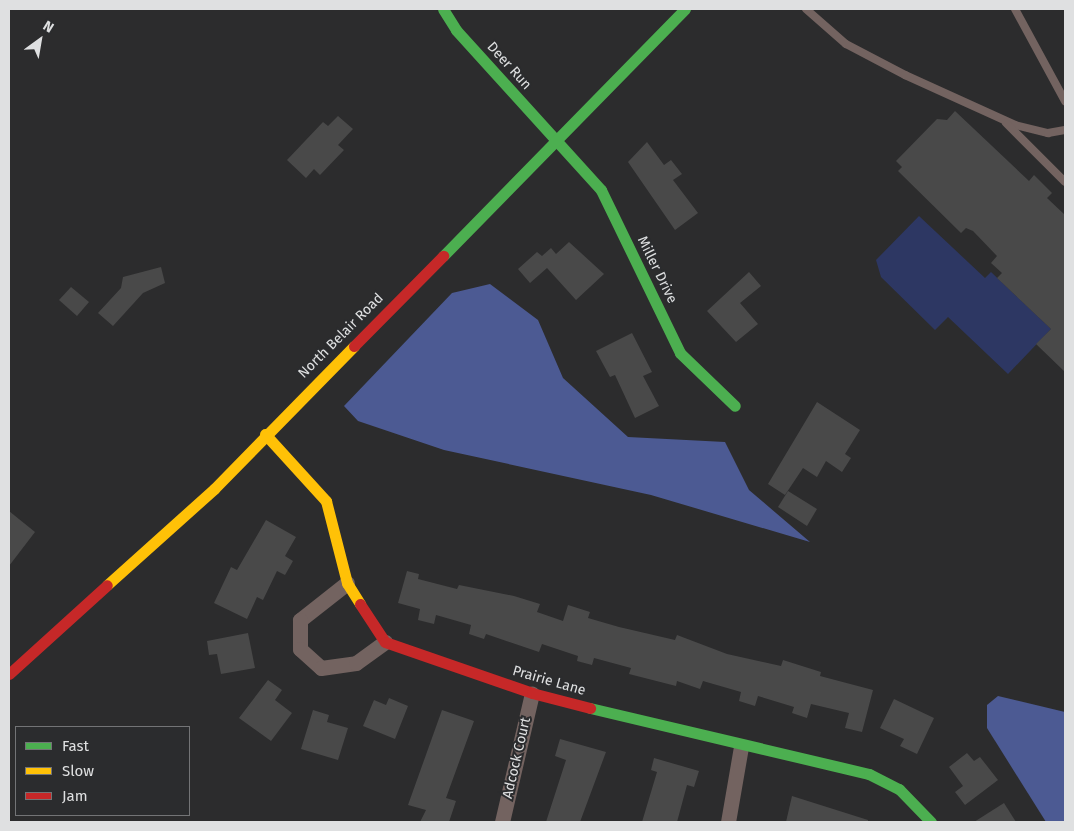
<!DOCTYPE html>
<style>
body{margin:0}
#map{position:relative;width:1074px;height:831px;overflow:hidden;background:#2c2c2d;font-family:"Fira Sans",sans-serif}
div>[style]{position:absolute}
.green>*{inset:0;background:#2d3763}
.forest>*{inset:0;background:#4c5a93}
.building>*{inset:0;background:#494949}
.lane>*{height:8px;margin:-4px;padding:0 4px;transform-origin:4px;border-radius:4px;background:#736360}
.street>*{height:15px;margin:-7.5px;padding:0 7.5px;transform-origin:7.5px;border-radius:7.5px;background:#736360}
.fast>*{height:11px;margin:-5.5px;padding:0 5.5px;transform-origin:5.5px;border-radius:5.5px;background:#4caf50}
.slow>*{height:11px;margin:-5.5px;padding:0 5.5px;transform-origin:5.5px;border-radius:5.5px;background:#ffc107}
.jam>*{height:11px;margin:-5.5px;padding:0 5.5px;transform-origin:5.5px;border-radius:5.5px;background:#c62828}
span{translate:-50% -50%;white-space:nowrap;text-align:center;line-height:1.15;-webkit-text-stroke:4px #2b2c2e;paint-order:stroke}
.street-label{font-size:14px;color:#dfe0e1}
.frame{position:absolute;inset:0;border:10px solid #dfe0e1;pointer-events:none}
.legend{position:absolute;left:15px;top:726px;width:175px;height:90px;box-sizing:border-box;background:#2b2c2e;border:1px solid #737476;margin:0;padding:6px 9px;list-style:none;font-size:15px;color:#dfe0e1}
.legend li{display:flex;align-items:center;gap:10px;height:25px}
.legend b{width:25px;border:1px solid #737476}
.north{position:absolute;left:15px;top:15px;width:50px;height:50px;-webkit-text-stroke:4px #2b2c2e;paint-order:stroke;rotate:32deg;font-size:14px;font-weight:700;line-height:20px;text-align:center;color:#dfe0e1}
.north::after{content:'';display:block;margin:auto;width:18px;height:22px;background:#dfe0e1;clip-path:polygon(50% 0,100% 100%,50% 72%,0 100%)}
</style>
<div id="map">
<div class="green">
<i style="clip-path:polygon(919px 216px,985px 278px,991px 272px,1051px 329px,1008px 374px,948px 317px,935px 330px,881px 277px,876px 260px)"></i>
</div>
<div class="forest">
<i style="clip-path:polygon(490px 284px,538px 320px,563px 378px,628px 437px,725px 442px,749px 490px,810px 542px,651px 495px,444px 450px,358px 421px,344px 406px,452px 293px)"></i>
<i style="clip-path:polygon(998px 696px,1065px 712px,1065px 822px,1046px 822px,987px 728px,987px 705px)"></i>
</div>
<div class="building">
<i style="clip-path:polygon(955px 111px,1029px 181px,1034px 175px,1052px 193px,1047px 198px,1065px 215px,1065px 372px,1036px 344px,1051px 329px,997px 278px,1002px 273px,991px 263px,997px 256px,973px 231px,966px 228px,961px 233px,898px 171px,902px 167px,896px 161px,937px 119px,947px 120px)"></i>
<i style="clip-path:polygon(338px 116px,353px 129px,338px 145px,344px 150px,320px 175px,314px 169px,306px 178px,287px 160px,323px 122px,328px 126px)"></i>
<i style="clip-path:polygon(647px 142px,664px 165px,671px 160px,682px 174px,673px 180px,698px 213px,675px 230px,628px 162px)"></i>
<i style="clip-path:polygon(569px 242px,604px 274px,576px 300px,547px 268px,530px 283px,518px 269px,537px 252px,542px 256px,551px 248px,556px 254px)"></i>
<i style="clip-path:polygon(161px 267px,165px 283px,143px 293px,113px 326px,98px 313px,121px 288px,123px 277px)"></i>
<i style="clip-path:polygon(749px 272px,761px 286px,740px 303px,758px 324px,736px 342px,707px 311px)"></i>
<i style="clip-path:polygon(71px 287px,89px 302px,77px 316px,59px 300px)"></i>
<i style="clip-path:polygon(632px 333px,652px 372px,643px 376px,659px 406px,635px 418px,615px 375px,610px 377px,596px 351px)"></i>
<i style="clip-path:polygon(817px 402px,860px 430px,845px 454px,851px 458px,842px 472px,826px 461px,817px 477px,803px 468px,785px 495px,768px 484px)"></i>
<i style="clip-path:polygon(788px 491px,817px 509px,807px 526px,778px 507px)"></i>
<i style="clip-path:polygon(9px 511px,35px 532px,9px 566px)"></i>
<i style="clip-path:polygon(266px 520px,296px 537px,285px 556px,293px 561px,285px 575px,277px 571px,263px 600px,257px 597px,247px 619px,214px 603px,231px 567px,237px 570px)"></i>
<i style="clip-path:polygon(407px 571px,419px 574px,418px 579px,457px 589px,459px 585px,514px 596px,540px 604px,537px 612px,563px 621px,568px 605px,590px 612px,588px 618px,619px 627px,675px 640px,677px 635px,727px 654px,781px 666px,783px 660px,821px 672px,820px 676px,873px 690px,862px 732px,845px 728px,849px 713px,811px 704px,807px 718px,792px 713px,794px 707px,758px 696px,755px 706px,739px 701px,741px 692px,703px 681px,700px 689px,677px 681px,676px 686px,629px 674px,631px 668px,594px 658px,592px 665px,577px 661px,578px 656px,542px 644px,539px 652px,486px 634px,484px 639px,469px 634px,471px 625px,436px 615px,434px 624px,418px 620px,420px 609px,398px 603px)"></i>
<i style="clip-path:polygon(248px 633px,255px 668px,221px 674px,217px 654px,209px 655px,207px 641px)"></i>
<i style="clip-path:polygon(268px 680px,282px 690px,275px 700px,292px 713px,271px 741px,239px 718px)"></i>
<i style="clip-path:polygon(389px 698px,408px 706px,395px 739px,363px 726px,374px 700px,386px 705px)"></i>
<i style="clip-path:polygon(894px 699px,934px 718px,917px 754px,900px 746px,904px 739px,880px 728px)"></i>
<i style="clip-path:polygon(313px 710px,329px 715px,327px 722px,348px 728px,338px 760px,301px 749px)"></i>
<i style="clip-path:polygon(442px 710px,474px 721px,446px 798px,456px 801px,449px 822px,420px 822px,426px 810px,408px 805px)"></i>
<i style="clip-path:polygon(560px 739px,606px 752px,580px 822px,546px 822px,566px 760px,555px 756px)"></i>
<i style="clip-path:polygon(967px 753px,974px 761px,980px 757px,998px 780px,965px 805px,955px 792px,963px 786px,949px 767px)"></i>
<i style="clip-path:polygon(654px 758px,699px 771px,694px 787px,687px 785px,677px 822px,642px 822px,657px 772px,651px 770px)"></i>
<i style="clip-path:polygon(792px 796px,868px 820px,868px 822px,786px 822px)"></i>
<i style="clip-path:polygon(1004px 803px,1016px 822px,974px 822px)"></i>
</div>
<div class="lane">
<i style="left:806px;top:9px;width:53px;rotate:41.2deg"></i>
<i style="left:846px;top:44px;width:67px;rotate:27.7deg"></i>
<i style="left:905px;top:75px;width:121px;rotate:24.4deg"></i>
<i style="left:1015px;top:125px;width:34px;rotate:14deg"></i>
<i style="left:1048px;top:133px;width:17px;rotate:-10deg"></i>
<i style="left:1015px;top:9px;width:105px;rotate:61.5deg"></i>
<i style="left:1006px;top:123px;width:83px;rotate:45deg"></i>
</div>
<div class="street">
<i style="left:347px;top:583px;width:60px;rotate:141.8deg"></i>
<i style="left:300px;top:620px;width:29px;rotate:90deg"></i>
<i style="left:300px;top:649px;width:28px;rotate:42deg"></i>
<i style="left:321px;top:668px;width:35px;rotate:-8deg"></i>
<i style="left:356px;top:663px;width:36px;rotate:-36deg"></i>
<i style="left:502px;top:822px;width:132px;rotate:-76.9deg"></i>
<i style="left:728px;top:822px;width:76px;rotate:-80.2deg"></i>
</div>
<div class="fast">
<i style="left:443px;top:9px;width:25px;rotate:58deg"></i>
<i style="left:456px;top:30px;width:216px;rotate:47.8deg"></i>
<i style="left:601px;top:190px;width:181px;rotate:64.1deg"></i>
<i style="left:680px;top:353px;width:76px;rotate:43.9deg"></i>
<i style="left:443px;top:256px;width:346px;rotate:-45.6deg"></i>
<i style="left:590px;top:708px;width:287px;rotate:13.3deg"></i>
<i style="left:869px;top:774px;width:34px;rotate:27deg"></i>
<i style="left:899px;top:789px;width:46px;rotate:45.9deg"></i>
</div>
<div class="slow">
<i style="left:265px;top:434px;width:91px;rotate:47.7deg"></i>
<i style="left:326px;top:501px;width:85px;rotate:75.6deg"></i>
<i style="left:347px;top:583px;width:25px;rotate:58deg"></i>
<i style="left:107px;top:585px;width:144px;rotate:-41.9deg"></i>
<i style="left:214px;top:489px;width:200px;rotate:-45.6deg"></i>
</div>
<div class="jam">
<i style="left:354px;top:346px;width:127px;rotate:-45.3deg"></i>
<i style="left:360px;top:604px;width:45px;rotate:56.7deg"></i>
<i style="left:385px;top:642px;width:156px;rotate:19.1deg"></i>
<i style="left:532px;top:693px;width:60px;rotate:14.5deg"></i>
<i style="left:9px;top:674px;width:132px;rotate:-42.2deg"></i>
</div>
<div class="street-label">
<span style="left:509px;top:66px;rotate:48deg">Deer Run</span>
<span style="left:657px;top:270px;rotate:64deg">Miller Drive</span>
<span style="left:341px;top:336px;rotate:-45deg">North Belair Road</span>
<span style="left:549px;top:681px;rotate:16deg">Prairie Lane</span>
<span style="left:517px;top:758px;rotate:-77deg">Adcock Court</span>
</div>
<div class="frame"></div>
<ul class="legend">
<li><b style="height:6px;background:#4caf50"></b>Fast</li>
<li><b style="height:6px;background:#ffc107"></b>Slow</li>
<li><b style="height:6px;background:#c62828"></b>Jam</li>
</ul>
<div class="north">N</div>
</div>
